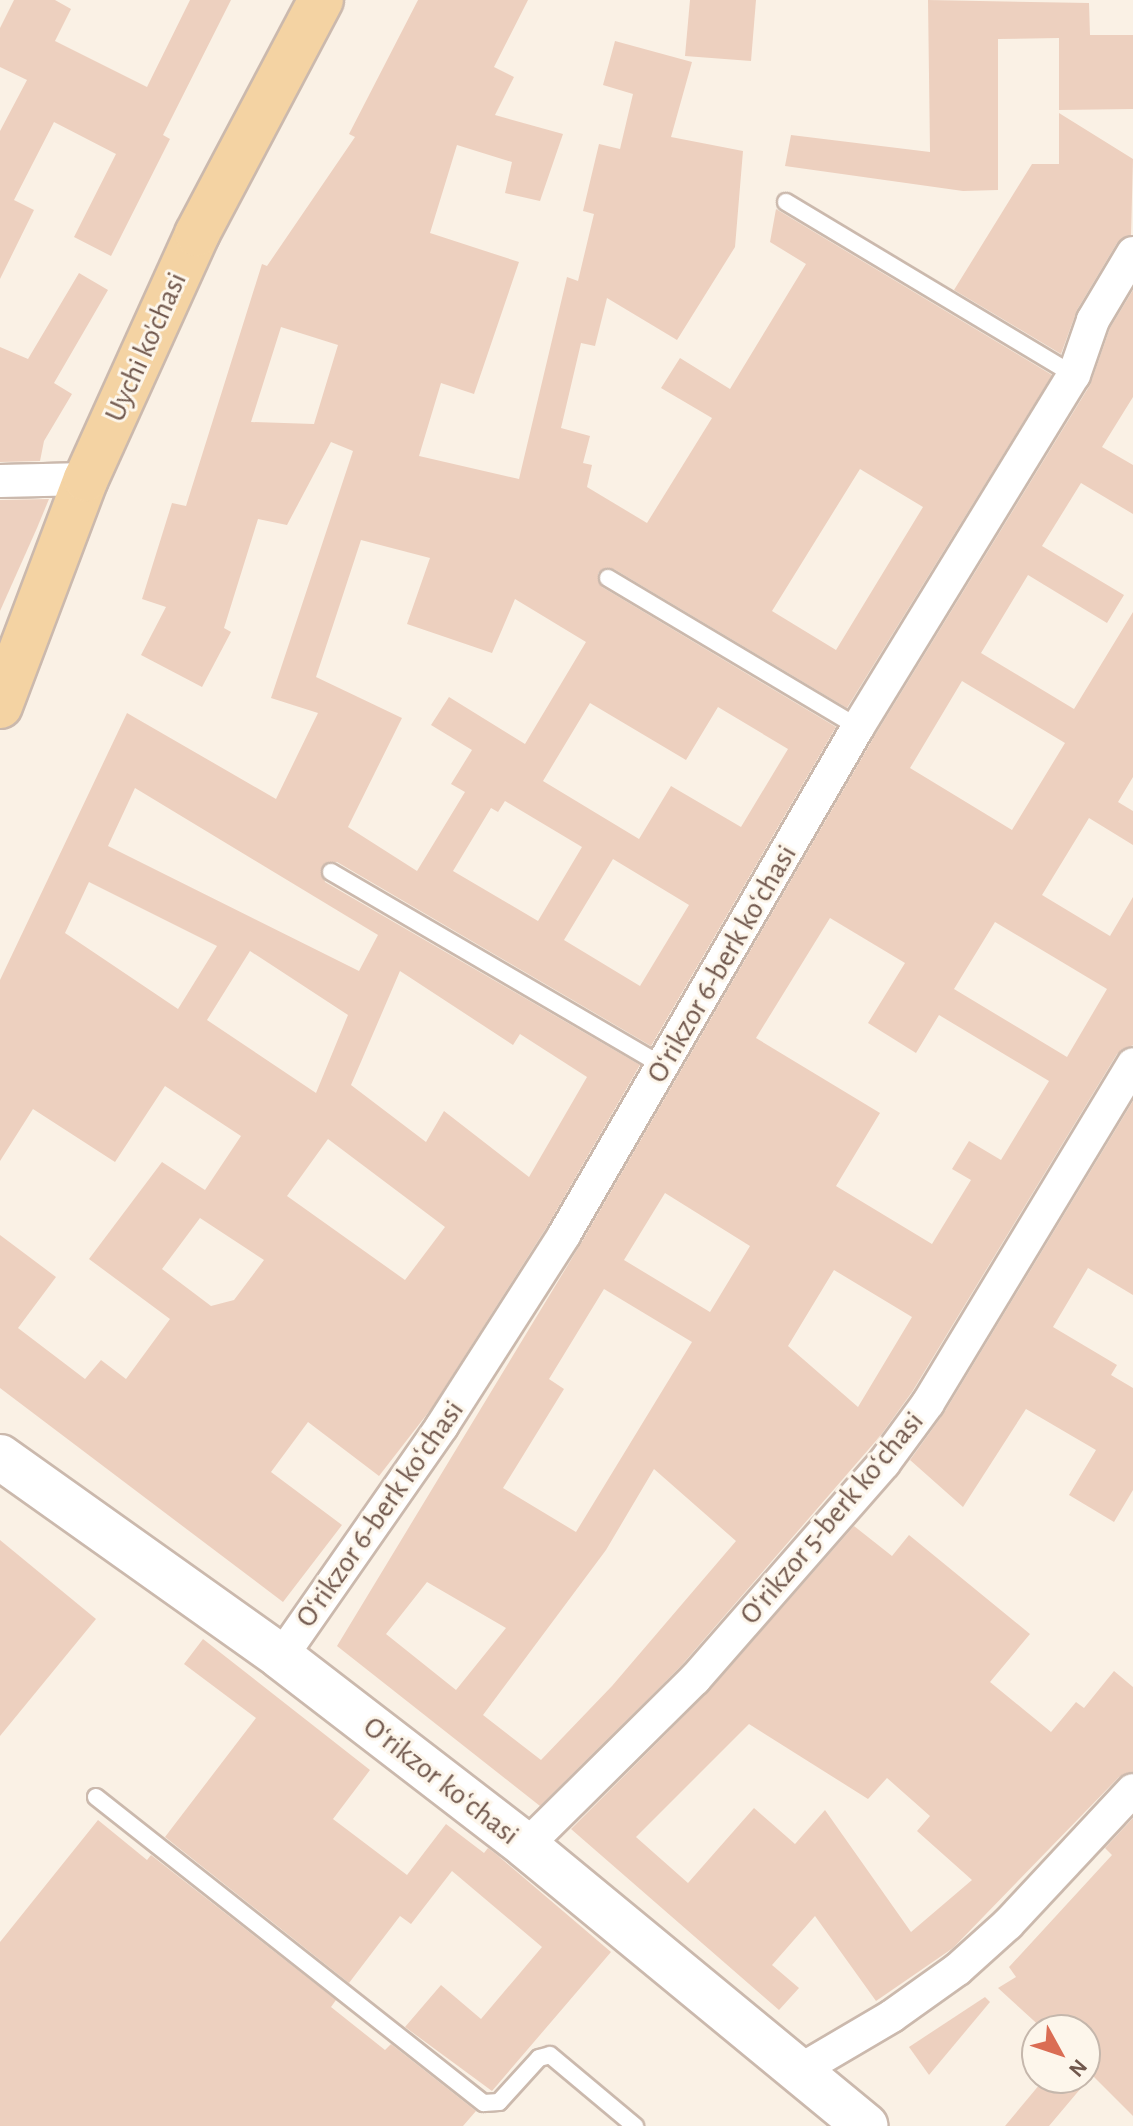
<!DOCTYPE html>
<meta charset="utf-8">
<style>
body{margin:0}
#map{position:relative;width:1133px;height:2126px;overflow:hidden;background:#faf1e5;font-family:"Alegreya Sans",sans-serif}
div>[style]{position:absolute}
.building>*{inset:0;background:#edd0bf}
.roads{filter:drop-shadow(2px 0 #cbb9ad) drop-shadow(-2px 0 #cbb9ad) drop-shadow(0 2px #cbb9ad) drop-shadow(0 -2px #cbb9ad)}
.service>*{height:16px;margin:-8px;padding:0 8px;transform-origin:8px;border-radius:8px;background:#fff}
.minor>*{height:32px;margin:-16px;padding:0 16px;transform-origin:16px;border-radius:16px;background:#fff}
.secondary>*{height:44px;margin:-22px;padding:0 22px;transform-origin:22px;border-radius:22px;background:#fff}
.primary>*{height:44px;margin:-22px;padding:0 22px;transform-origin:22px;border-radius:22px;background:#f4d3a3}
span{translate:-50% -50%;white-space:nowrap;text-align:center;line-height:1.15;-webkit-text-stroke:6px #fdf6eb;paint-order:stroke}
.street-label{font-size:30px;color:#71584d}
.north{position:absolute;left:1021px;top:2014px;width:80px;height:80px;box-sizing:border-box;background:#fdf6eb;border:2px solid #c5b7ac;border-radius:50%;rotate:130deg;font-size:22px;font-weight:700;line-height:32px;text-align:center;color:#71584d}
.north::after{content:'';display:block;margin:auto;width:28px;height:36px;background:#da6d54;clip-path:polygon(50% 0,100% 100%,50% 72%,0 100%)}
</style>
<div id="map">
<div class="building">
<i style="clip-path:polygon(14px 0,55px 0,71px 9px,55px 41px,147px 87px,190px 0,231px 0,163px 135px,170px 139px,111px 256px,74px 237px,116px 154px,54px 122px,14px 200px,34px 210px,0 279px,0 131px,27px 80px,0 67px,0 28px)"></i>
<i style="clip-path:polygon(evenodd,418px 0,528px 0,494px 67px,514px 77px,495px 115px,563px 134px,540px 201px,505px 193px,512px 162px,457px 145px,430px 233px,519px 262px,474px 394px,441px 383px,419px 456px,519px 479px,567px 277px,578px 281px,594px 214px,583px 211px,599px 144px,620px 149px,633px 94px,603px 85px,615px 41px,692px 62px,671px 137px,743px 151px,735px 247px,677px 340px,607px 298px,595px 346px,581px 343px,561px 428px,590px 436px,583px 463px,592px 465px,587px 487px,647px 523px,712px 418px,661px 388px,680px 358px,730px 389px,806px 264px,770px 242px,776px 209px,1052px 375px,847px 708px,614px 569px,598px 573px,602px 587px,836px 727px,651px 1046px,337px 862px,322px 866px,325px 882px,640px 1065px,548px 1225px,431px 1409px,379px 1476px,308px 1422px,271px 1472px,342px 1525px,283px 1602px,0 1388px,0 1235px,56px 1277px,18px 1328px,85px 1379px,101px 1360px,126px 1379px,170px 1319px,89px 1259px,162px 1162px,205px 1190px,241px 1136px,165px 1086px,115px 1162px,33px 1109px,0 1161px,0 980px,127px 713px,276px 799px,318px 713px,271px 698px,353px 451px,331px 442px,287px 525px,258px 519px,224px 628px,231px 632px,202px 687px,141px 655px,166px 607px,142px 599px,172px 503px,186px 506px,262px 264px,267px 266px,355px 137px,349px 134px,418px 0,281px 327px,338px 345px,314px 424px,251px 422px,281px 327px,418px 0,860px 469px,923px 507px,836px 650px,772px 611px,860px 469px,418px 0,361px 540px,430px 558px,407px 624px,492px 653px,515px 599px,586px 642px,525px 744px,449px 697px,431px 725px,472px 750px,451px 784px,465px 792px,417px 871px,348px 827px,402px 718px,316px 677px,361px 540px,418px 0,590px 703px,686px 760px,718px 707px,788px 749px,741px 827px,671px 786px,639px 839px,543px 781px,590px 703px,418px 0,135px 788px,378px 935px,359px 971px,108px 846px,135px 788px,418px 0,505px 801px,582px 847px,538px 921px,453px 871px,491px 808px,498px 812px,505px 801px,418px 0,613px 859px,689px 905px,640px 986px,564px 940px,613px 859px,418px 0,89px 882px,217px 946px,178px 1009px,65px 933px,89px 882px,418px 0,250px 951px,348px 1015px,316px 1093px,207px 1020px,250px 951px,418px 0,400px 971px,513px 1045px,520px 1034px,587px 1077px,529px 1177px,444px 1111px,426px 1142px,351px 1085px,400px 971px,418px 0,328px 1139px,445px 1227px,405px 1280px,287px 1196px,328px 1139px,418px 0,200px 1218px,264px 1260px,234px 1300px,211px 1306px,162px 1269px,200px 1218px)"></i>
<i style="clip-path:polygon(690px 0,756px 0,751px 61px,685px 56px)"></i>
<i style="clip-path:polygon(928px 0,1089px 3px,1090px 35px,1133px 35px,1133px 109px,1059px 110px,1059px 38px,998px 39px,998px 190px,963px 191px,785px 166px,791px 135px,930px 152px)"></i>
<i style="clip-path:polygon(1059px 113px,1133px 159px,1131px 235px,1117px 243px,1077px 310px,1061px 354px,954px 290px,1032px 164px,1059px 164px)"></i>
<i style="clip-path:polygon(79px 273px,108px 290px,54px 383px,72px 394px,44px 441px,40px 461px,0 462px,0 347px,28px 359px)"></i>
<i style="clip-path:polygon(evenodd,1133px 290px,1133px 397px,1102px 447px,1133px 465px,1133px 514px,1081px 483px,1042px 546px,1124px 595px,1107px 623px,1028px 575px,981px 653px,1074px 709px,1133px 612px,1133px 777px,1118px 802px,1133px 811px,1133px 845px,1089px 818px,1042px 895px,1110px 936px,1133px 897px,1133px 1045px,1117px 1054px,912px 1392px,881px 1435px,681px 1666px,540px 1806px,337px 1646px,580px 1245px,874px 737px,1090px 385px,1110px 328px,1133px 290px,962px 681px,1065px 743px,1012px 830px,910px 768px,962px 681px,1133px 290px,830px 918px,905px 963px,868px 1023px,916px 1053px,939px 1015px,1049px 1081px,1001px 1160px,969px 1141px,952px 1169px,971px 1180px,932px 1244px,836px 1186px,880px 1113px,756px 1038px,830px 918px,1133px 290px,995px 922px,1107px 989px,1067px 1057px,954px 989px,995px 922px,1133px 290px,665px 1193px,750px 1246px,710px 1312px,624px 1260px,665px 1193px,1133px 290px,834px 1270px,912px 1317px,858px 1407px,788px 1346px,834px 1270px,1133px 290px,604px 1289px,692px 1342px,576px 1532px,503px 1488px,564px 1389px,549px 1379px,604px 1289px,1133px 290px,654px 1469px,736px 1541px,612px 1686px,541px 1760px,483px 1715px,606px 1550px,654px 1469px,1133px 290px,427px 1582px,506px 1628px,456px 1690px,386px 1634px,427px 1582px)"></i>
<i style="clip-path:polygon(49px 499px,37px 528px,0 611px,0 500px)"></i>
<i style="clip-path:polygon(1133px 1101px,1133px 1295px,1088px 1268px,1053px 1327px,1117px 1365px,1111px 1375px,1133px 1388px,1133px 1490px,1114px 1522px,1069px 1495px,1096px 1450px,1026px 1409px,963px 1507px,910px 1460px,944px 1413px)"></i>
<i style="clip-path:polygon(evenodd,854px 1526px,892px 1556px,909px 1535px,1030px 1634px,990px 1682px,1051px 1732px,1076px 1702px,1084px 1708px,1114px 1671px,1133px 1687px,1133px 1772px,1119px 1777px,953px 1948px,876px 2001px,815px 1916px,772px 1965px,799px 1988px,779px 2010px,571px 1829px,708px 1692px,854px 1526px,749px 1724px,868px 1799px,887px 1778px,930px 1816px,917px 1831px,972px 1880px,911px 1932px,825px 1810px,795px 1844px,754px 1808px,688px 1883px,636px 1837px,749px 1724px)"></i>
<i style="clip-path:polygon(0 1540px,96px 1619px,0 1736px)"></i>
<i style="clip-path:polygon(203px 1639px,370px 1770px,333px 1819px,407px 1875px,446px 1824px,484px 1853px,488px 1848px,496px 1854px,611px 1952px,492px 2091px,405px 2027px,441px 1985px,481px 2019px,542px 1947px,452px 1871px,411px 1924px,400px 1916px,349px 1983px,165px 1837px,256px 1718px,184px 1664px)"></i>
<i style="clip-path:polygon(1133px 1818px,1133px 2116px,1092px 2075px,1049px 2126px,1005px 2126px,1045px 2078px,1085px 2078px,1085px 2030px,1044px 2030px,998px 1988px,1016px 1977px,1009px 1967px,1112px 1855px,1105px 1848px)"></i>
<i style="clip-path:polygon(98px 1820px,147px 1860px,151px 1855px,336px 2000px,331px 2007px,385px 2050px,391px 2044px,476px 2111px,463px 2126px,0 2126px,0 1942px)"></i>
<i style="clip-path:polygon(985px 1997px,990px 2002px,929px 2075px,909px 2047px)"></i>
</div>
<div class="roads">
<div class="service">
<i style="left:786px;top:202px;width:336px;rotate:31deg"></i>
<i style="left:608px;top:578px;width:291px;rotate:30.8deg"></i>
<i style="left:331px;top:872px;width:385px;rotate:30.3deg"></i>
<i style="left:96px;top:1797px;width:494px;rotate:38.3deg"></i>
<i style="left:484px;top:2103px;width:15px;rotate:-4deg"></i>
<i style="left:499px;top:2102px;width:59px;rotate:-47.7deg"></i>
<i style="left:539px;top:2058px;width:11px;rotate:-15deg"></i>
<i style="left:550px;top:2055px;width:111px;rotate:39.9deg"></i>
</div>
<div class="minor">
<i style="left:0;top:481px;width:86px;rotate:-1.3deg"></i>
<i style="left:281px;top:1657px;width:282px;rotate:-55.1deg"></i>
<i style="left:442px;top:1426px;width:227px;rotate:-57.4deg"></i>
<i style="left:564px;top:1235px;width:587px;rotate:-59.94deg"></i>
<i style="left:858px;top:727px;width:413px;rotate:-58.5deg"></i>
<i style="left:1074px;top:375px;width:58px;rotate:-70.9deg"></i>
<i style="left:1093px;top:320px;width:78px;rotate:-59.2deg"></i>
<i style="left:526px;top:1846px;width:238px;rotate:-44.7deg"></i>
<i style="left:695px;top:1679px;width:287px;rotate:-48.8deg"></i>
<i style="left:884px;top:1463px;width:74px;rotate:-53.7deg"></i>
<i style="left:928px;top:1403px;width:396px;rotate:-58.8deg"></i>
<i style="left:797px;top:2072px;width:110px;rotate:-30.5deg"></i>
<i style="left:892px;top:2016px;width:81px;rotate:-35.5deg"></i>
<i style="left:958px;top:1969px;width:67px;rotate:-42deg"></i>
<i style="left:1008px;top:1924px;width:183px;rotate:-47deg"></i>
</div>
<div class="secondary">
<i style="left:0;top:1457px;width:345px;rotate:35.4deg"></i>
<i style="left:281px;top:1657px;width:309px;rotate:37.6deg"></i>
<i style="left:526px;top:1846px;width:440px;rotate:39.5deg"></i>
</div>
<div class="primary">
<i style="left:0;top:706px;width:243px;rotate:-69.3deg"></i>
<i style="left:86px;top:479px;width:269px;rotate:-65.6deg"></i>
<i style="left:197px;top:234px;width:265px;rotate:-62.1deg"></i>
</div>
</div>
<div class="street-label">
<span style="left:146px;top:347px;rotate:-66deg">Uychi ko'chasi</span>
<span style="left:722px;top:964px;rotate:-60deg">Oʻrikzor 6-berk koʻchasi</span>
<span style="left:380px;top:1514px;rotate:-55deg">Oʻrikzor 6-berk koʻchasi</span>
<span style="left:832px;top:1518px;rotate:-50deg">Oʻrikzor 5-berk koʻchasi</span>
<span style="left:441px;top:1781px;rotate:38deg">Oʻrikzor koʻchasi</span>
</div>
<div class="north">N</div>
</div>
